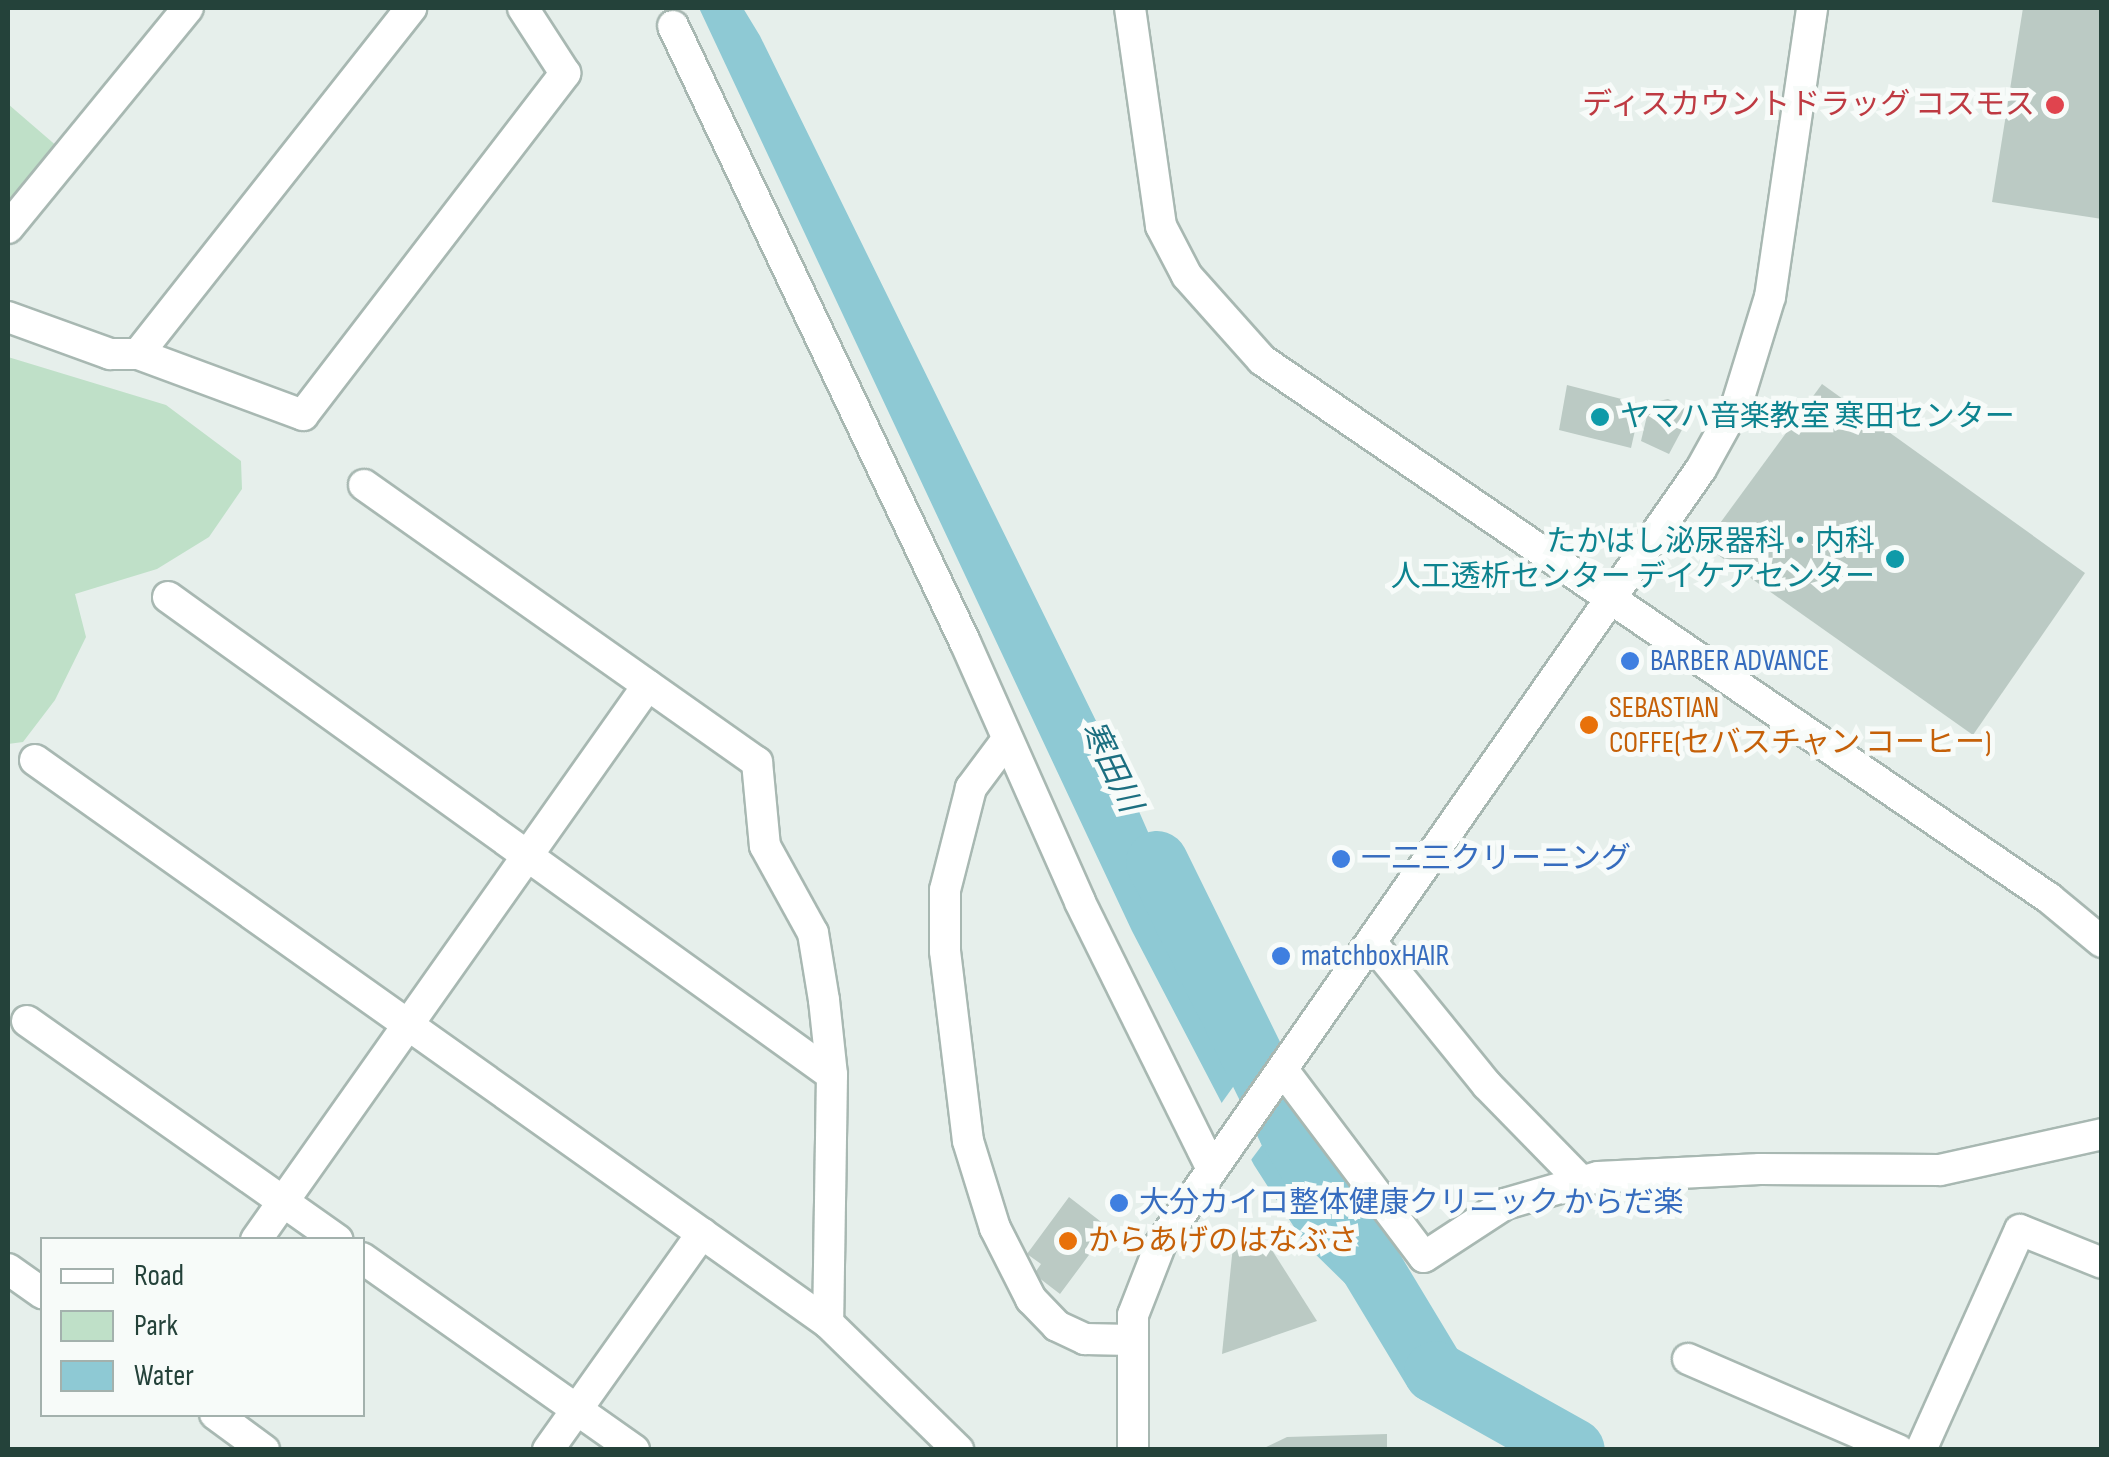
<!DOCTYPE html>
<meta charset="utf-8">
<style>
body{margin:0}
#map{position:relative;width:2109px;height:1457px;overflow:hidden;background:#e6efeb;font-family:"Sofia Sans Condensed","Noto Sans JP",sans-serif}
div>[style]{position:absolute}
.green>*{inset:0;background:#bfe0c8}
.water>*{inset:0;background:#8ec9d4}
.pier>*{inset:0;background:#e6efeb}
.river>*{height:62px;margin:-31px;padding:0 31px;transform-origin:31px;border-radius:31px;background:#8ec9d4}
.building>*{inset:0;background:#bbcac4}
.roads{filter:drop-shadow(2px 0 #a8b8b2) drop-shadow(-2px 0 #a8b8b2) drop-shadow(0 2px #a8b8b2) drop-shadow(0 -2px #a8b8b2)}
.minor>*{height:30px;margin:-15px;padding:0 15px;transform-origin:15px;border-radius:15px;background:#fff}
.dots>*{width:28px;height:28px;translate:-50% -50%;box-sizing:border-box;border:5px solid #f7fbf9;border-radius:50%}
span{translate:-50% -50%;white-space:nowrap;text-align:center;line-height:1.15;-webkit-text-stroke:10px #f7fbf9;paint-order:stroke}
.health-label{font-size:30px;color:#be3a42}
.right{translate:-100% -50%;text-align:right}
.culture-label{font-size:30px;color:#0d838f}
.left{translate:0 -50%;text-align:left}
.shop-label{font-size:30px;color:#366cbe}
.food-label{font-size:30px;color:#c56008}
.water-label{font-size:32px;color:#1c6f80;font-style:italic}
.frame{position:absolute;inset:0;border:10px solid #24423a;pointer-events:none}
.legend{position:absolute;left:40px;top:1237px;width:325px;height:180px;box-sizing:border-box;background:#f7fbf9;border:2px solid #a3b1ad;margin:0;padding:12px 18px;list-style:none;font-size:30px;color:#24423a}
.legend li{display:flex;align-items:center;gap:20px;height:50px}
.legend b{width:50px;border:2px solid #a3b1ad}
</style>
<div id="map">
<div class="green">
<i style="clip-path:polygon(8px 104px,59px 148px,8px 207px)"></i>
<i style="clip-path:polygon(8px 357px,166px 405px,241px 461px,242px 489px,209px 537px,157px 569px,75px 594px,86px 637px,55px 700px,23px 742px,8px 744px)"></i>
</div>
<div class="water">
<i style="clip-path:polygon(699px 8px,743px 8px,760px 36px,1127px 784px,1247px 1058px,1311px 1182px,1311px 1200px,1331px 1242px,1405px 1339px,1565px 1449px,1544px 1449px,1409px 1365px,1357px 1295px,1305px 1244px,1254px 1165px,1132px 931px)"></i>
</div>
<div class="pier">
<i style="clip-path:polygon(1253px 1059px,1283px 1117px,1248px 1164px,1218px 1108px)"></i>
</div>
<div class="river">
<i style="left:1157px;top:862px;width:301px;rotate:63.8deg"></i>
<i style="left:1290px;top:1132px;width:280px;rotate:58.9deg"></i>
<i style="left:1435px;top:1372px;width:159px;rotate:29.3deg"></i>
</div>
<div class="building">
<i style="clip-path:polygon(2023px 8px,2102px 8px,2102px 219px,1992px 202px)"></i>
<i style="clip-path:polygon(1822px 384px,2085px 573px,1973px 735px,1704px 545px)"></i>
<i style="clip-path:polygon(1567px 385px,1641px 404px,1631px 448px,1559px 430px)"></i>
<i style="clip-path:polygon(1668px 399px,1692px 411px,1669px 454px,1641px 441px,1650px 403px)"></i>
<i style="clip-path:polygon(1069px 1197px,1109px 1228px,1060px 1294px,1034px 1274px,1041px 1264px,1027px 1254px)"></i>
<i style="clip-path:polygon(1258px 1228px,1317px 1321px,1222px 1354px,1233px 1246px)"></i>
<i style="clip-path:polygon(1387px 1434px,1387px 1450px,1260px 1450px,1287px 1437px)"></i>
</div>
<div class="roads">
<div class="minor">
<i style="left:1130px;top:8px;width:220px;rotate:81.9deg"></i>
<i style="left:1161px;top:226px;width:56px;rotate:62.5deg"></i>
<i style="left:1187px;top:276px;width:113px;rotate:48.2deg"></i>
<i style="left:1262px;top:360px;width:953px;rotate:34.36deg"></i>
<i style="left:2049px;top:898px;width:69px;rotate:39.7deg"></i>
<i style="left:673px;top:26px;width:682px;rotate:64.64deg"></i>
<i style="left:965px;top:642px;width:284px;rotate:66.1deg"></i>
<i style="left:1080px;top:902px;width:296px;rotate:63.7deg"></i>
<i style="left:8px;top:228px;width:284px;rotate:-50.7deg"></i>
<i style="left:8px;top:317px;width:109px;rotate:19.9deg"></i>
<i style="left:110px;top:354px;width:28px"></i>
<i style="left:138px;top:354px;width:176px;rotate:20.3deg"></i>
<i style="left:303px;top:415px;width:431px;rotate:-52.5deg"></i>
<i style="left:565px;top:73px;width:77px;rotate:-122.9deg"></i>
<i style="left:138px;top:354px;width:441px;rotate:-51.7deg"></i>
<i style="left:364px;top:485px;width:481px;rotate:35.2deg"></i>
<i style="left:757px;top:762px;width:84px;rotate:84.6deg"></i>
<i style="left:765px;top:846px;width:99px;rotate:61.1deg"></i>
<i style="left:813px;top:933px;width:68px;rotate:80.7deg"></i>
<i style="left:824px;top:1000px;width:75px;rotate:83.9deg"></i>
<i style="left:832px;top:1075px;width:248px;rotate:90.9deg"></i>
<i style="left:168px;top:597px;width:818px;rotate:35.75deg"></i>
<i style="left:1006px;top:741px;width:59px;rotate:126.7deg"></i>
<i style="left:971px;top:788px;width:105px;rotate:104.3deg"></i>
<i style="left:945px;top:890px;width:61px;rotate:90deg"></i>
<i style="left:945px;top:951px;width:191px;rotate:83.1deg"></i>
<i style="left:968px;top:1141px;width:91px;rotate:72.8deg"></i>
<i style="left:995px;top:1228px;width:80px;rotate:63.1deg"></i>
<i style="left:1031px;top:1299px;width:37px;rotate:46deg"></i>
<i style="left:1057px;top:1326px;width:31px;rotate:25deg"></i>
<i style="left:1085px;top:1339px;width:46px;rotate:1.2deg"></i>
<i style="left:35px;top:760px;width:973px;rotate:35.37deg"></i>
<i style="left:828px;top:1323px;width:182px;rotate:44.3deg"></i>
<i style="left:1372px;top:943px;width:183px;rotate:51deg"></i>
<i style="left:1487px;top:1085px;width:136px;rotate:45.6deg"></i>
<i style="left:27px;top:1021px;width:380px;rotate:35.2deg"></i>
<i style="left:1283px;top:1070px;width:234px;rotate:53deg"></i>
<i style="left:1424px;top:1257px;width:97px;rotate:-33.2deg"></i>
<i style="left:1505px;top:1204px;width:97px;rotate:-16.2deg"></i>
<i style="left:1598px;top:1177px;width:162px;rotate:-2.8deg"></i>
<i style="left:1760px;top:1169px;width:180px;rotate:0.3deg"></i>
<i style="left:1940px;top:1170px;width:166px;rotate:-12.5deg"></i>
<i style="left:256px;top:1240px;width:679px;rotate:-54.77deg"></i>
<i style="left:362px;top:1258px;width:333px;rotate:35.2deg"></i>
<i style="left:8px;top:1269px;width:42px;rotate:35.2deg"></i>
<i style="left:1688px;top:1359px;width:229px;rotate:23.4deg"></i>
<i style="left:215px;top:1414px;width:61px;rotate:36.3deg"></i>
<i style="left:548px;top:1450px;width:266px;rotate:-54.6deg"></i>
<i style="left:1133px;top:1450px;width:135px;rotate:-90deg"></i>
<i style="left:1133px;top:1315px;width:77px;rotate:-68.7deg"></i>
<i style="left:1161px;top:1243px;width:944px;rotate:-55.1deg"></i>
<i style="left:1701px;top:469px;width:74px;rotate:-61deg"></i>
<i style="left:1737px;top:404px;width:112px;rotate:-72.9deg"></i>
<i style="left:1770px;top:297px;width:292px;rotate:-81.7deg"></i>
<i style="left:1921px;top:1450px;width:241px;rotate:-65.8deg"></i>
<i style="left:2020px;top:1230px;width:88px;rotate:21.9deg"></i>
</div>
</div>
<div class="dots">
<i style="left:2055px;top:105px;background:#e0444e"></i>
<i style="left:1600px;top:417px;background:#0f9aa8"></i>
<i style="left:1895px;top:559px;background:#0f9aa8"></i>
<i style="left:1630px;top:661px;background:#3f7fe0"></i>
<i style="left:1589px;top:725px;background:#e8710a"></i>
<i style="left:1341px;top:859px;background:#3f7fe0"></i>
<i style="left:1281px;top:956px;background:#3f7fe0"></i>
<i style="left:1119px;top:1203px;background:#3f7fe0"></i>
<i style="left:1068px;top:1241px;background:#e8710a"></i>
</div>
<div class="health-label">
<span class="right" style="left:2035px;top:105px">ディスカウントドラッグ コスモス</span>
</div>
<div class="culture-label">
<span class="left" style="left:1620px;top:417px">ヤマハ音楽教室 寒田センター</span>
<span class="right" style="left:1875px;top:559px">たかはし泌尿器科・内科<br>人工透析センター デイケアセンター</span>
</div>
<div class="shop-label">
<span class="left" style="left:1650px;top:661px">BARBER ADVANCE</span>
<span class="left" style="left:1361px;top:859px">一二三クリーニング</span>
<span class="left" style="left:1301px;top:956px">matchboxHAIR</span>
<span class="left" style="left:1139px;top:1203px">大分カイロ整体健康クリニック からだ楽</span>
</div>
<div class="food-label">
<span class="left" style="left:1609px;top:725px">SEBASTIAN<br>COFFE(セバスチャン コーヒー)</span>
<span class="left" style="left:1088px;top:1241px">からあげのはなぶさ</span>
</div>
<div class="water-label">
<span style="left:1110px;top:767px;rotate:64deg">寒田川</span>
</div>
<div class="frame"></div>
<ul class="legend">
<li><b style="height:12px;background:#fff"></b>Road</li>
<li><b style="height:28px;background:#bfe0c8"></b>Park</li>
<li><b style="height:28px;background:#8ec9d4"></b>Water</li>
</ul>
</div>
